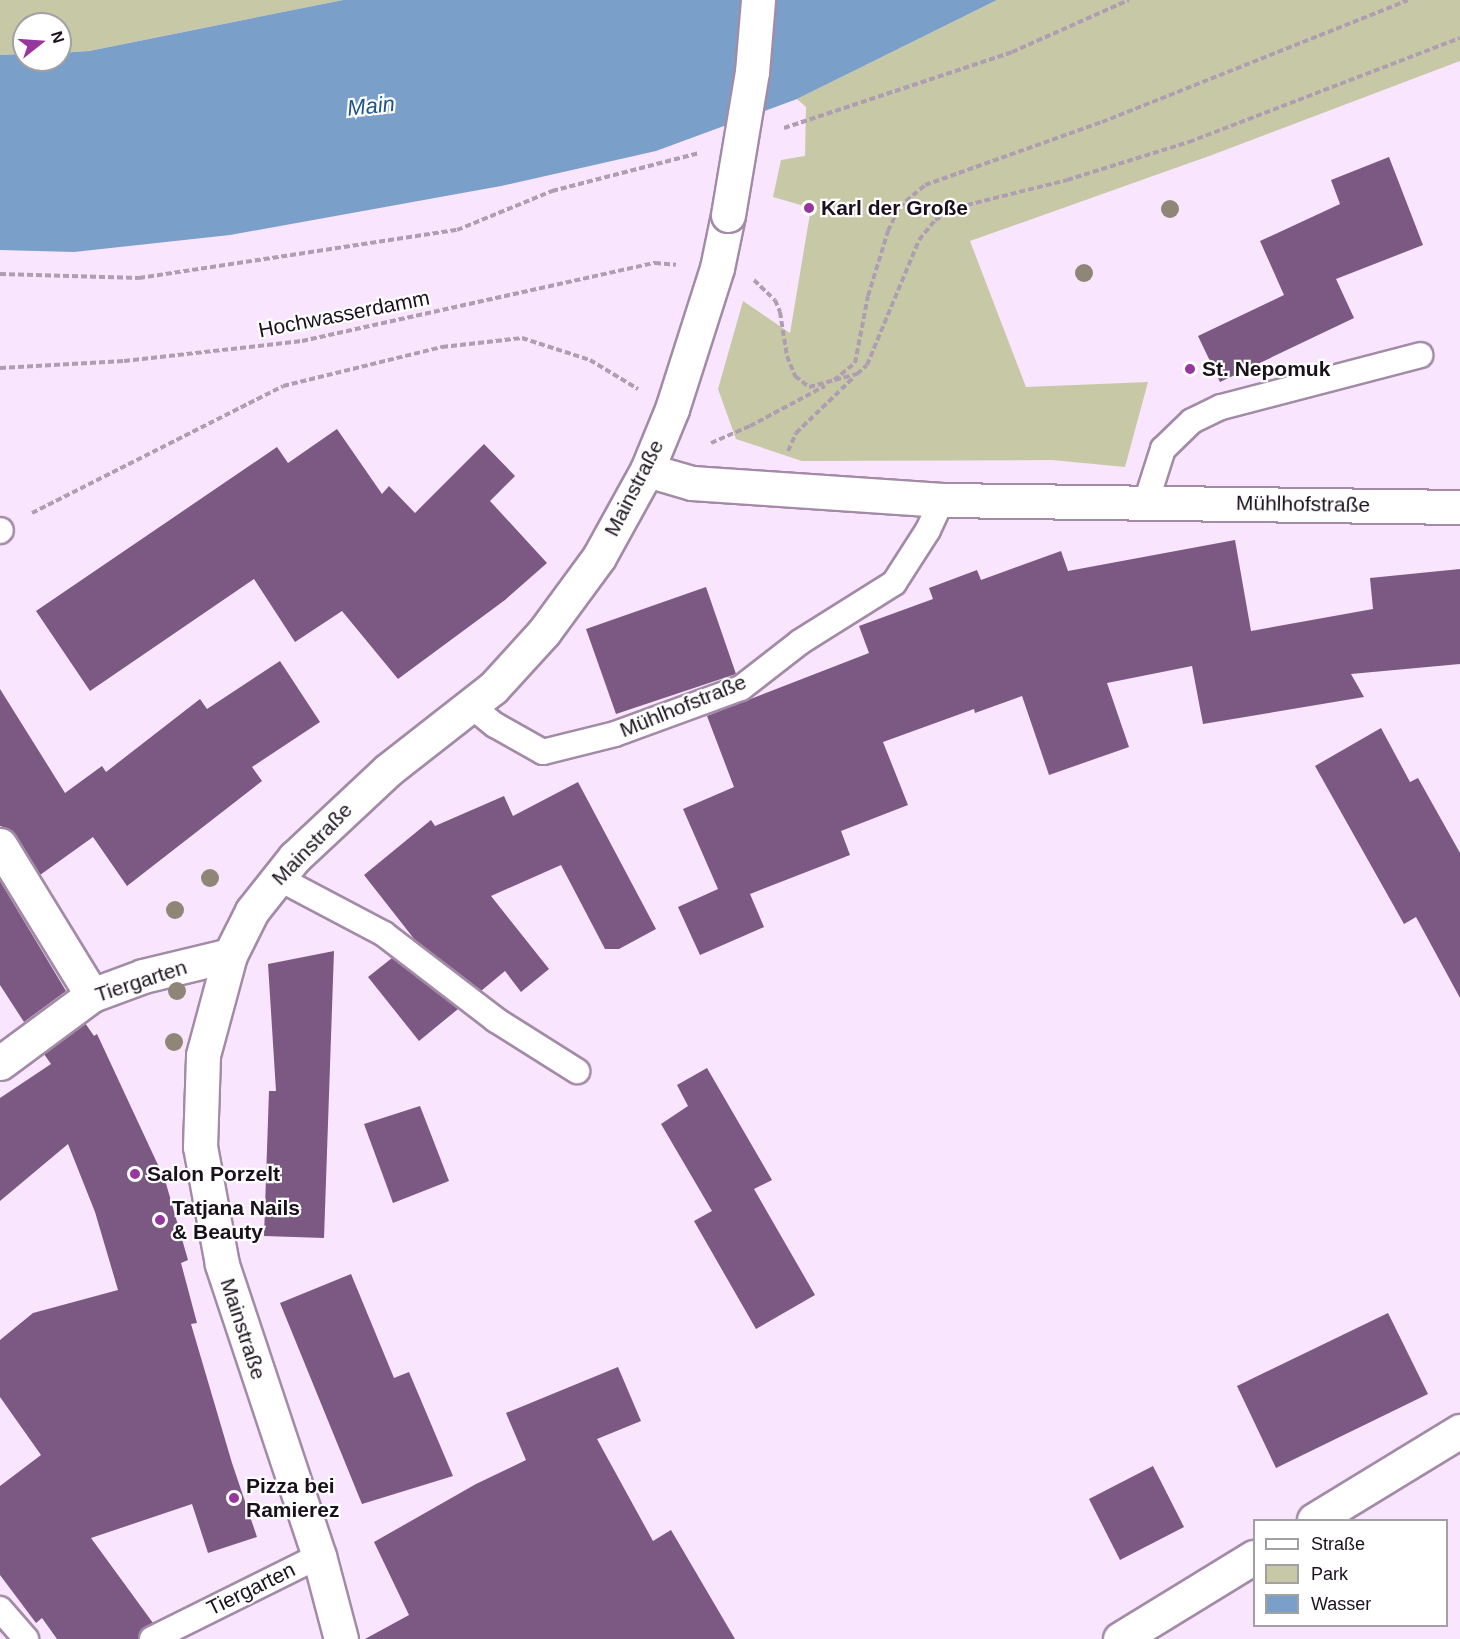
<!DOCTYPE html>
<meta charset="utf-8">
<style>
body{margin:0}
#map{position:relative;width:1460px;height:1639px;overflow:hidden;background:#f9e5fd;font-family:Helvetica,sans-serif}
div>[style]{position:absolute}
.green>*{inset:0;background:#c7c9a6}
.water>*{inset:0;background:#7aa0ca}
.building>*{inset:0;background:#7b5982}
.path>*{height:4px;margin-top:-2px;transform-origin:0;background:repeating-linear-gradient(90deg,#af9eb2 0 6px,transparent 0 9px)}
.roads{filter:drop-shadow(2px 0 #a38ba7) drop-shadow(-2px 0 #a38ba7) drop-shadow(0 2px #a38ba7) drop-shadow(0 -2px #a38ba7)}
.service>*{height:24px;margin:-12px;padding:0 12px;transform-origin:12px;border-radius:12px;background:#fff}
.minor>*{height:33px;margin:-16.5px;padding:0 16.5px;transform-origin:16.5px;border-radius:16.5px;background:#fff}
.secondary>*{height:33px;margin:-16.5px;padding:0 16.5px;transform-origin:16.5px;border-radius:16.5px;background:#fff}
.bridges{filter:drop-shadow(2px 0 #a38ba7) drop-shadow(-2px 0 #a38ba7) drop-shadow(0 2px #a38ba7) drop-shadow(0 -2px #a38ba7)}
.secondary-bridge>*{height:33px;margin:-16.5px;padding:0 16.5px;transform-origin:16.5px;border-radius:16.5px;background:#fff}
.trees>*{width:18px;height:18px;margin:-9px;border-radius:50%;background:#8f8678}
.dots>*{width:16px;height:16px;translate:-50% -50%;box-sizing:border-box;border:3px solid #fff;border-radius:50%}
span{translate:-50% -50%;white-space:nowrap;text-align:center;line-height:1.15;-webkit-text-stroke:4.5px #fff;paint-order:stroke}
.poi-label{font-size:21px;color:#1a111c;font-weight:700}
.left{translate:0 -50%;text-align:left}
.street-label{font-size:21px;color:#1a111c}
.water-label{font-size:22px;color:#1d5489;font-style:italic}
.legend{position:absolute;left:1253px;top:1519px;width:195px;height:108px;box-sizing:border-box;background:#fff;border:2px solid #a3a0a4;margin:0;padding:8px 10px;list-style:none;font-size:18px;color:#1a111c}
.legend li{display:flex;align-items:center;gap:12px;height:30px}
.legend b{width:30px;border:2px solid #a3a0a4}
.north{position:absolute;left:12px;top:12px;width:60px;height:60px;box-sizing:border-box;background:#fff;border:2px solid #a3a0a4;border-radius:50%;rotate:73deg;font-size:16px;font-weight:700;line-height:24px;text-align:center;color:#1a111c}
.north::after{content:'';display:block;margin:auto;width:21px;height:27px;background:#97369d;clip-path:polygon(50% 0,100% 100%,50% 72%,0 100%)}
</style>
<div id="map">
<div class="green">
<i style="clip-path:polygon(0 0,343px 0,89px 51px,60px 53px,60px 24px,24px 24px,24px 54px,0 55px)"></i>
<i style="clip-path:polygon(997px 0,1460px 0,1460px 61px,1212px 155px,970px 241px,1026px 387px,1148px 382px,1125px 467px,1052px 460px,802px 461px,736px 439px,718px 389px,743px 301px,790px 333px,811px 208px,773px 197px,781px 160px,805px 156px,806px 107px,797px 99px)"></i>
</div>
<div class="water">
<i style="clip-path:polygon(343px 0,997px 0,797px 99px,656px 151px,501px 186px,230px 235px,74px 252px,0 250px,0 55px,24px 54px,24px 60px,60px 60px,60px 53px,89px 51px)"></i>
</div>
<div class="building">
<i style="clip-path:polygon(1389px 157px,1423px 245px,1336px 279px,1354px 318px,1220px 382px,1198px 336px,1284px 295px,1260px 241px,1340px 204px,1331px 180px)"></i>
<i style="clip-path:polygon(337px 429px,382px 494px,389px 486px,415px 513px,484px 444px,515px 476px,490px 501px,547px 563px,505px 600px,398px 679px,342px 611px,295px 642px,254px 579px,90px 691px,36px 611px,277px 447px,288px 463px)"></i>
<i style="clip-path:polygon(1235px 540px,1251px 631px,1373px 609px,1370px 578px,1460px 569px,1460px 664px,1351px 674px,1364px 697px,1203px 724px,1192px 666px,1107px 683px,1129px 747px,1049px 775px,1022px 696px,975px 713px,974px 709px,883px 742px,908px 805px,841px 831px,850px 855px,750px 894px,764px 927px,700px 955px,678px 907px,718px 889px,683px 809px,734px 787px,707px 716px,869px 653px,859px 626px,933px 599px,929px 588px,977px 570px,981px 580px,1061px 551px,1068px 571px)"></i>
<i style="clip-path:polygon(706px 587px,736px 674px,616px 714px,586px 629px)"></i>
<i style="clip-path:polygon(280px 661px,320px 722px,252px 767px,262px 781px,127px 886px,93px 837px,40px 875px,16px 835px,9px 829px,0 826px,0 689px,65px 793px,102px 766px,106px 772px,200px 699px,207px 709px)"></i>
<i style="clip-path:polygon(1381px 728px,1410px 782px,1418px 778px,1460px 853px,1460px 998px,1416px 917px,1404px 924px,1315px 766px)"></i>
<i style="clip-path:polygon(578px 782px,656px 929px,619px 949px,605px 949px,561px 865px,491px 896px,549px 969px,521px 992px,505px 971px,481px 991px,415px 940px,364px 875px,431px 820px,435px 826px,504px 796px,513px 816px)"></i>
<i style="clip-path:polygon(0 881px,66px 991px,24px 1022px,0 985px)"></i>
<i style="clip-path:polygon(334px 951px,324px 1238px,264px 1236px,269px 1091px,276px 1091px,268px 964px)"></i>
<i style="clip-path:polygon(392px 958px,458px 1009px,419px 1041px,368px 977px)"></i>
<i style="clip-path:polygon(85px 1023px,94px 1036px,97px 1034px,165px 1180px,188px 1260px,181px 1263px,197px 1323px,191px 1324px,232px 1463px,257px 1537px,208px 1553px,192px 1504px,91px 1538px,153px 1623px,141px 1631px,138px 1639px,57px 1639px,42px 1618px,36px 1623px,0 1575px,0 1486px,41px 1455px,0 1397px,0 1340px,33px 1313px,118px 1290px,95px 1212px,68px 1144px,0 1201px,0 1098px,51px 1064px,44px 1054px)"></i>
<i style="clip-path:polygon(707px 1068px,772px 1180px,754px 1189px,815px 1295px,756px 1329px,694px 1221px,712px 1211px,661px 1124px,688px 1106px,677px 1085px)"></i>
<i style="clip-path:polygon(420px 1106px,449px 1181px,393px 1203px,364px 1124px)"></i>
<i style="clip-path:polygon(351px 1274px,394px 1378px,409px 1372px,453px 1476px,362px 1504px,280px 1303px)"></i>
<i style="clip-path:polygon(1388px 1313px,1428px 1394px,1276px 1468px,1237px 1386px)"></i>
<i style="clip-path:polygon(618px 1367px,641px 1421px,597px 1439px,653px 1541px,671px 1530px,735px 1639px,365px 1639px,409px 1615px,374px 1542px,476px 1484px,526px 1460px,506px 1413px)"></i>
<i style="clip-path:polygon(1153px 1466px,1184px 1527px,1120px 1560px,1089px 1499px)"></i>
</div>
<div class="path">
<i style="left:784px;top:128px;width:240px;rotate:-18.4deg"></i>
<i style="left:1012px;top:52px;width:128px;rotate:-24deg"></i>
<i style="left:0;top:274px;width:139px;rotate:1.6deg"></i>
<i style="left:139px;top:278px;width:322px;rotate:-8.6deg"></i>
<i style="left:457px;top:230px;width:103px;rotate:-22.3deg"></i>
<i style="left:552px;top:191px;width:152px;rotate:-14.5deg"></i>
<i style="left:754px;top:280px;width:29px;rotate:44deg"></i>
<i style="left:775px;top:300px;width:13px;rotate:67deg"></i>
<i style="left:780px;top:312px;width:45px;rotate:81deg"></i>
<i style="left:787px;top:356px;width:22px;rotate:68deg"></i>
<i style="left:795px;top:376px;width:18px;rotate:38deg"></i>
<i style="left:809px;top:387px;width:50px;rotate:-15.2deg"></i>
<i style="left:857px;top:374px;width:13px;rotate:-42deg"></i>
<i style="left:867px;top:365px;width:135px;rotate:-67.4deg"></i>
<i style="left:919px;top:240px;width:26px;rotate:-51deg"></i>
<i style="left:935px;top:220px;width:35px;rotate:-25deg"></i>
<i style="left:967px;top:205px;width:103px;rotate:-14deg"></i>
<i style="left:1067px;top:180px;width:128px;rotate:-17.3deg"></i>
<i style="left:1189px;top:142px;width:290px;rotate:-21deg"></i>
<i style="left:0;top:368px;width:124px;rotate:-3.2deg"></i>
<i style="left:124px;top:361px;width:179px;rotate:-6.4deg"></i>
<i style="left:302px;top:341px;width:362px;rotate:-12.5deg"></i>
<i style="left:655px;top:263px;width:21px;rotate:5deg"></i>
<i style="left:834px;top:380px;width:27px;rotate:-39deg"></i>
<i style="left:855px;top:363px;width:68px;rotate:-79deg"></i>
<i style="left:868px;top:296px;width:68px;rotate:-72.9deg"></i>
<i style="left:888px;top:231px;width:26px;rotate:-65deg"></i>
<i style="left:899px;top:207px;width:34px;rotate:-40deg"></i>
<i style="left:925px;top:185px;width:188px;rotate:-19.6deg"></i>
<i style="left:1102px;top:122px;width:329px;rotate:-21.7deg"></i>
<i style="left:711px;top:443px;width:43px;rotate:-23.6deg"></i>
<i style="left:750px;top:426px;width:85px;rotate:-28.1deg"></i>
<i style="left:788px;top:451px;width:20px;rotate:-66deg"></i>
<i style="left:796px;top:433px;width:81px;rotate:-44deg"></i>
<i style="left:32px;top:513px;width:281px;rotate:-26.8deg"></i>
<i style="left:283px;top:386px;width:164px;rotate:-13.8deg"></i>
<i style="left:442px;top:347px;width:81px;rotate:-6.4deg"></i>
<i style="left:522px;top:338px;width:71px;rotate:17.9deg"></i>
<i style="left:590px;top:360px;width:56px;rotate:31.1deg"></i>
</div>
<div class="roads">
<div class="service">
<i style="left:1146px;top:502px;width:56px;rotate:-72.2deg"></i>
<i style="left:1163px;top:449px;width:40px;rotate:-44deg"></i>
<i style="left:1192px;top:421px;width:32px;rotate:-26deg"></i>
<i style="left:1221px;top:407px;width:206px;rotate:-14.6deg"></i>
<i style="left:0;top:531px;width:1px;rotate:-45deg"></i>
<i style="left:470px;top:705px;width:32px;rotate:39deg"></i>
<i style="left:495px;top:725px;width:55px;rotate:29.4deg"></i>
<i style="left:543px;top:752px;width:74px;rotate:-14deg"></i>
<i style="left:615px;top:734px;width:134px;rotate:-20.1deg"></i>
<i style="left:741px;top:688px;width:75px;rotate:-37.9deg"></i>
<i style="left:800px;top:642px;width:111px;rotate:-32.1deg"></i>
<i style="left:894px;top:583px;width:63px;rotate:-57.3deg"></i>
<i style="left:928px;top:530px;width:33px;rotate:-65deg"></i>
<i style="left:278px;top:878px;width:120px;rotate:27.8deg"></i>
<i style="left:384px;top:934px;width:141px;rotate:37.5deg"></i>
<i style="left:496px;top:1020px;width:96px;rotate:32.2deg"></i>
<i style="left:0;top:1609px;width:40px;rotate:49deg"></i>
<i style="left:152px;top:1639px;width:186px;rotate:-26.4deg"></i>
</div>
<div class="minor">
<i style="left:647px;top:470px;width:47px;rotate:16.1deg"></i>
<i style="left:692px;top:483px;width:251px;rotate:3.9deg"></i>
<i style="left:942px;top:500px;width:518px;rotate:0.77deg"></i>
<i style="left:0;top:845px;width:176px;rotate:58.5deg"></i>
<i style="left:0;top:1063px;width:114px;rotate:-36.5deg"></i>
<i style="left:92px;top:995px;width:54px;rotate:-20.4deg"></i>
<i style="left:143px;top:976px;width:89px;rotate:-13.6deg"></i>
<i style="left:1314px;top:1520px;width:171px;rotate:-31.4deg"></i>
<i style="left:1120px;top:1639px;width:157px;rotate:-31.5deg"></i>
</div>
<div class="secondary">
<i style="left:341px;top:1639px;width:86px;rotate:-104.8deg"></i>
<i style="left:319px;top:1556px;width:308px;rotate:-108.4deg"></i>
<i style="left:222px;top:1264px;width:119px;rotate:-100.6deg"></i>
<i style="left:200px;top:1147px;width:92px;rotate:-88.1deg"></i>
<i style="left:203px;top:1055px;width:104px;rotate:-74.9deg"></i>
<i style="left:230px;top:955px;width:49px;rotate:-63.4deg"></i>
<i style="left:252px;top:911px;width:68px;rotate:-51.6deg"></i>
<i style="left:294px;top:858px;width:129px;rotate:-43.1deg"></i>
<i style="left:388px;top:770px;width:133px;rotate:-38deg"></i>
<i style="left:493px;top:688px;width:76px;rotate:-47.7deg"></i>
<i style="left:544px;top:632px;width:93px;rotate:-53.7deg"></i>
<i style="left:599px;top:557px;width:99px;rotate:-61.1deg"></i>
<i style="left:647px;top:470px;width:66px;rotate:-67.7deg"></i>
<i style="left:672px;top:409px;width:148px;rotate:-72.3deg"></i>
<i style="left:717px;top:268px;width:54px;rotate:-78.3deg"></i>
</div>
</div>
<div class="bridges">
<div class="secondary-bridge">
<i style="left:728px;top:215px;width:145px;rotate:-80.5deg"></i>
<i style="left:752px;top:72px;width:72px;rotate:-85.2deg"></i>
</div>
</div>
<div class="trees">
<i style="left:1170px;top:209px"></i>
<i style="left:1084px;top:273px"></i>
<i style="left:210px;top:878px"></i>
<i style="left:175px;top:910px"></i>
<i style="left:177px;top:991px"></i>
<i style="left:174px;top:1042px"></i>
</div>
<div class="dots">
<i style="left:809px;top:208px;background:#97369d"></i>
<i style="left:1190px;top:369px;background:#97369d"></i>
<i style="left:135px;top:1174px;background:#97369d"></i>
<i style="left:160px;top:1220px;background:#97369d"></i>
<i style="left:234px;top:1498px;background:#97369d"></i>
</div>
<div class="poi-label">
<span class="left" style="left:821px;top:208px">Karl der Große</span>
<span class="left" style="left:1202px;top:369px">St. Nepomuk</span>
<span class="left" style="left:147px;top:1174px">Salon Porzelt</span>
<span class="left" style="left:172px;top:1220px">Tatjana Nails<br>&amp; Beauty</span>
<span class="left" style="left:246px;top:1498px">Pizza bei<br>Ramierez</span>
</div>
<div class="street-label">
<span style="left:344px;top:314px;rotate:-11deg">Hochwasserdamm</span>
<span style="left:634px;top:488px;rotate:-63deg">Mainstraße</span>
<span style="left:1303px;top:504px;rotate:1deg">Mühlhofstraße</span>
<span style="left:683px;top:706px;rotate:-22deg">Mühlhofstraße</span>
<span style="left:312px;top:844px;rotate:-46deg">Mainstraße</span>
<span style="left:141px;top:981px;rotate:-18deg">Tiergarten</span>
<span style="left:243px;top:1329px;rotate:72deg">Mainstraße</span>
<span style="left:251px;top:1589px;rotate:-26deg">Tiergarten</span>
</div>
<div class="water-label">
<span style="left:371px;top:106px;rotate:-6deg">Main</span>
</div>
<ul class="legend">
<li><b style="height:8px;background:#fff"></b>Straße</li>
<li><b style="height:16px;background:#c7c9a6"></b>Park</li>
<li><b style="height:16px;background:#7aa0ca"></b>Wasser</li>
</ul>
<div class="north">N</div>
</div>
